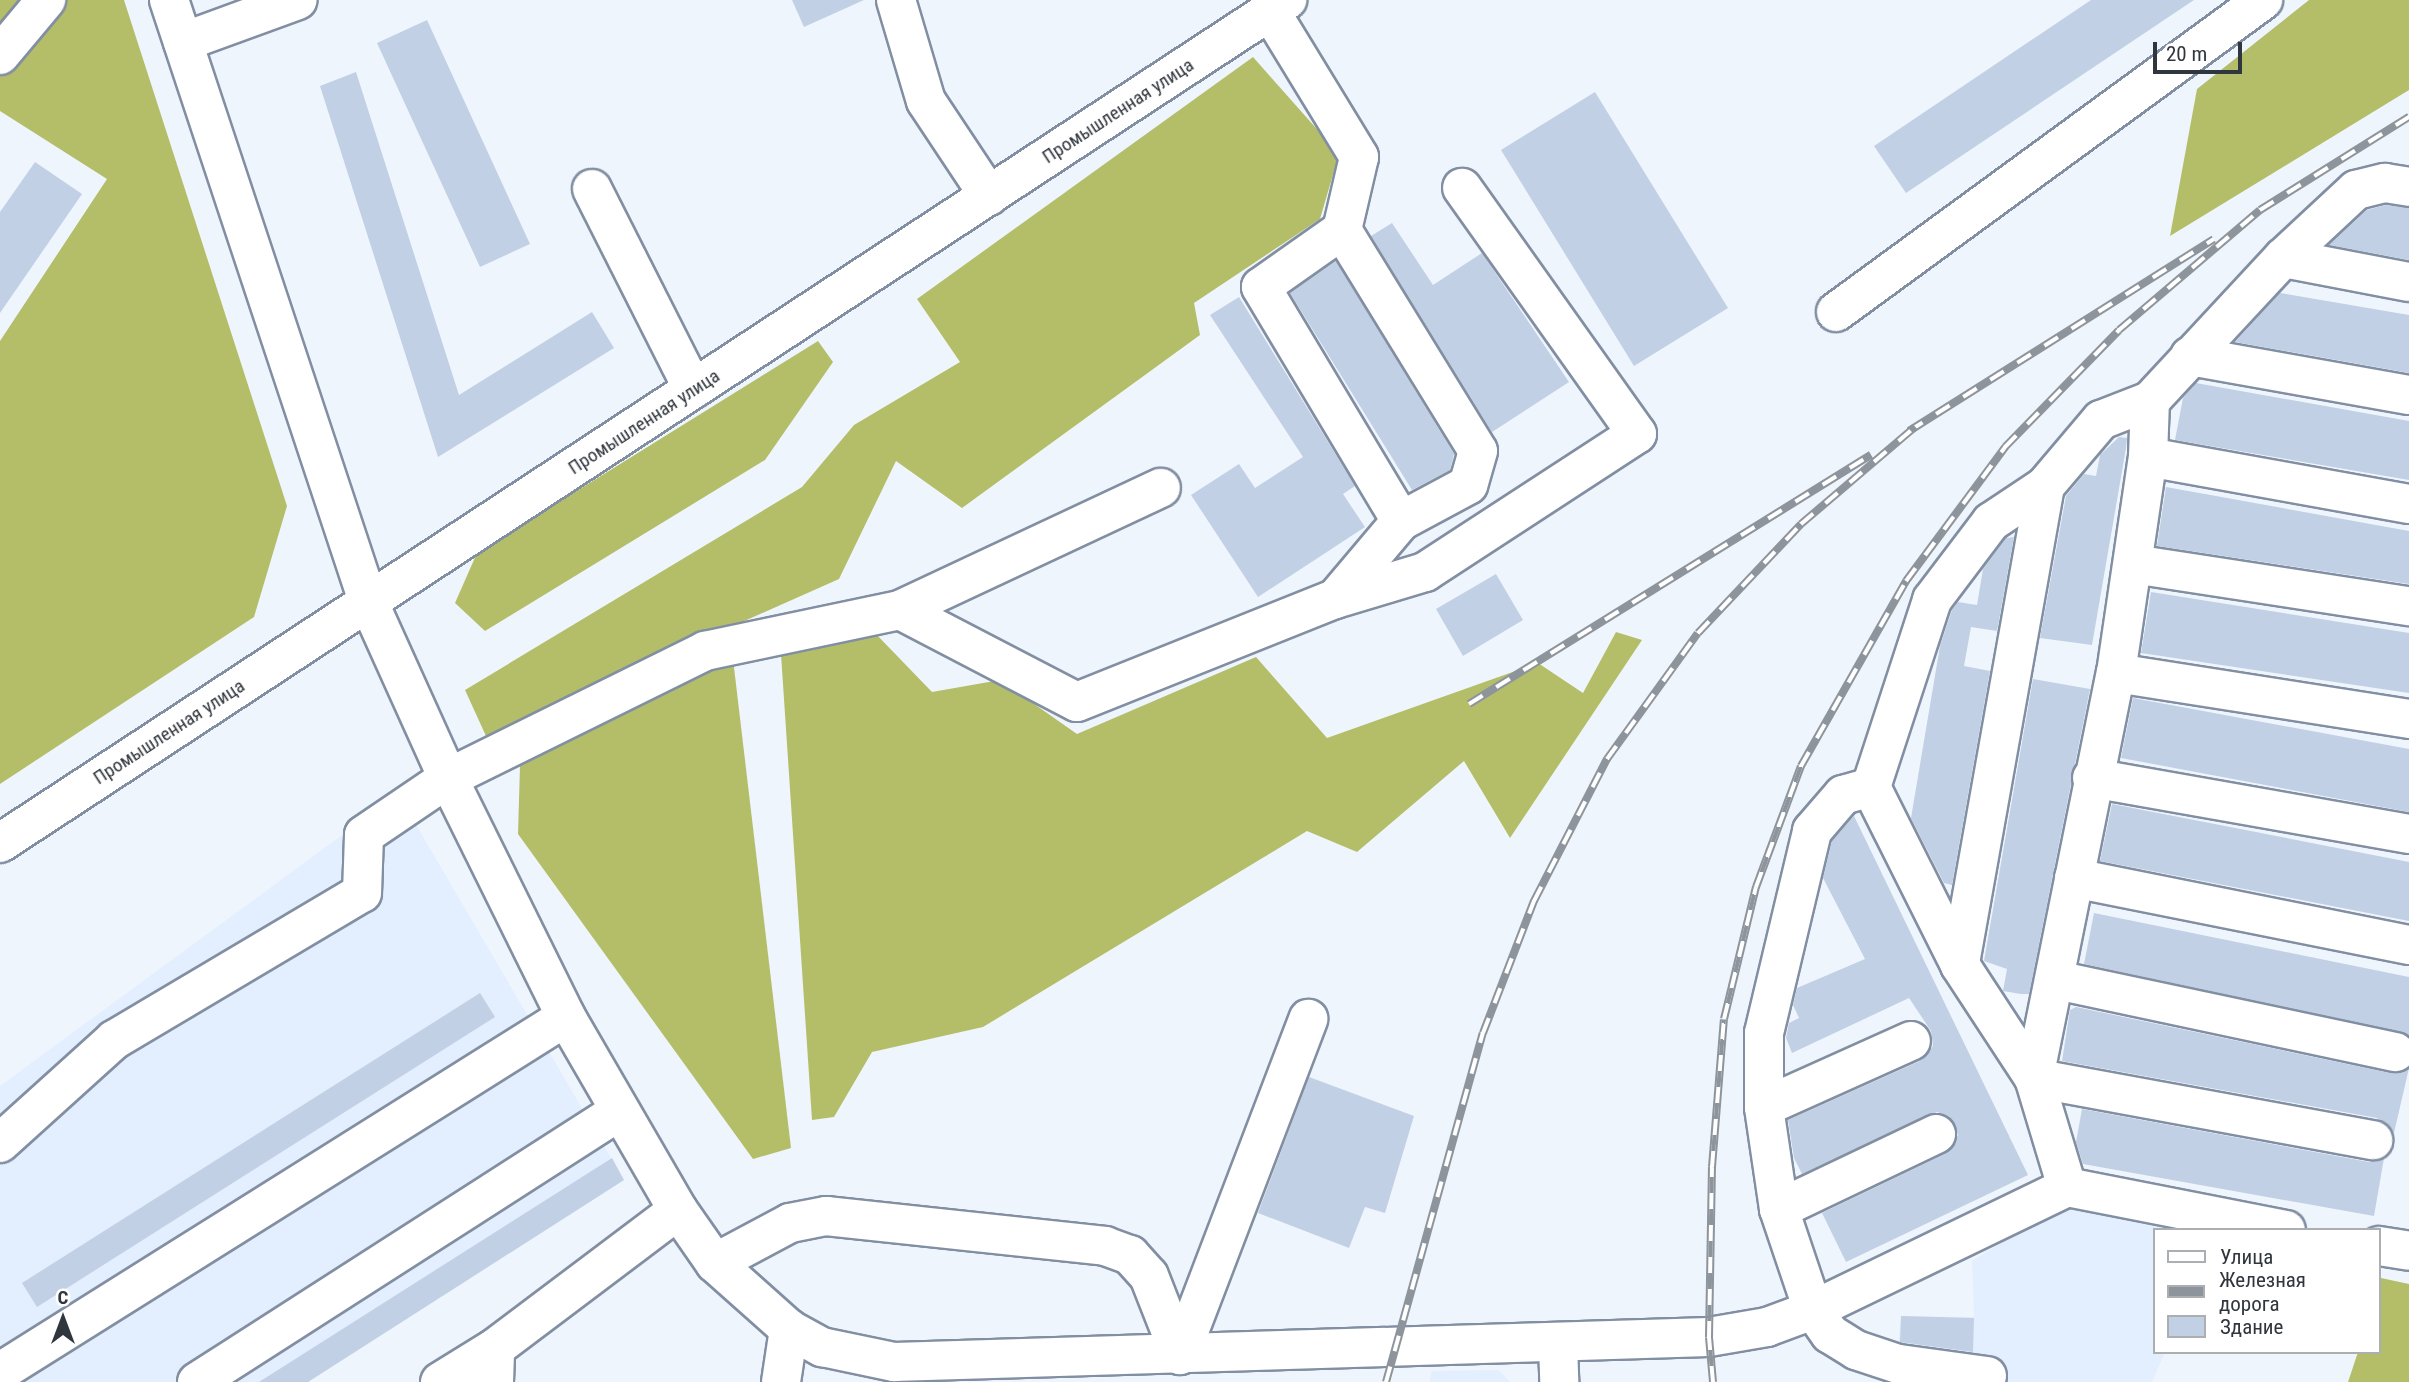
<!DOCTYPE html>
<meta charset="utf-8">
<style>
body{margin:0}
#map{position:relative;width:2409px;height:1382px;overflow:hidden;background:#eff5fd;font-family:"Roboto Condensed",sans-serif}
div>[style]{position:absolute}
.built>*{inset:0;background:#e3eeff}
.forest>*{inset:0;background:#b4be69}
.building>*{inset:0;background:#c1d0e4}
.roads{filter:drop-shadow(2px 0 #828fa2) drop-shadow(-2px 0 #828fa2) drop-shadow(0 2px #828fa2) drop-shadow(0 -2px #828fa2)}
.minor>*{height:38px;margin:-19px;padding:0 19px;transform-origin:19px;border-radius:19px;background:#fff}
.rail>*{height:8px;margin-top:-4px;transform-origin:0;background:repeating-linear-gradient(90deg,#fff 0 16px,#8e949c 0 32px);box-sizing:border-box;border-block:2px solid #8e949c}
span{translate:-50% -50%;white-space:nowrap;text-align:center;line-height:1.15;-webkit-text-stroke:6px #fff;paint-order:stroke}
.street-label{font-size:19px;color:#30363d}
.legend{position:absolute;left:2153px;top:1228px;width:228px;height:126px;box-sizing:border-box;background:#fff;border:2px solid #acafb1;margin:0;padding:9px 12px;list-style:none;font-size:21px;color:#30363d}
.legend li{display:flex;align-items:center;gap:14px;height:35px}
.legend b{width:35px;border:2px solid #acafb1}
.north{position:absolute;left:28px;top:1284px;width:70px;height:70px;-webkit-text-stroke:5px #fff;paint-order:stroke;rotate:0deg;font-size:19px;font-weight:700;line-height:28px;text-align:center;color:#30363d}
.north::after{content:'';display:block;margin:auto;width:24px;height:32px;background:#30363d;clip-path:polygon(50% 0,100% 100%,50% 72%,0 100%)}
.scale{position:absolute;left:2153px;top:42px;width:89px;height:32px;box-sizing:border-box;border:4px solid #30363d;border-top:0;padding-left:9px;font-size:21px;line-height:24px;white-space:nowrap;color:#30363d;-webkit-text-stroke:5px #fff;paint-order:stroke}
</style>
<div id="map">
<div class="built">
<i style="clip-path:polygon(398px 794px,624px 1180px,308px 1382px,0 1382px,0 1086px)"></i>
<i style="clip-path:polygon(2063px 1205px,2195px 1230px,2155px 1230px,2155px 1352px,2165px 1352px,2152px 1382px,1895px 1382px,1901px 1316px,1974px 1317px,1972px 1261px)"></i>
<i style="clip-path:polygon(1499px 1370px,1510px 1382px,1430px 1382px,1431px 1371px)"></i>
</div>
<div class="forest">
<i style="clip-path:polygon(0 0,124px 0,287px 506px,254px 617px,0 784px,0 341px,107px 179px,0 111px)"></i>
<i style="clip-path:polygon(2309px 0,2409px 0,2409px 90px,2170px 236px,2197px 89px)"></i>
<i style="clip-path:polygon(1253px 57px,1339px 154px,1320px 219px,1194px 303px,1200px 335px,962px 508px,896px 461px,839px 579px,486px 736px,465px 690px,802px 487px,854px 425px,960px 362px,917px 299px)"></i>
<i style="clip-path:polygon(818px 341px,833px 362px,765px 460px,485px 631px,455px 603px,477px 553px)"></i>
<i style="clip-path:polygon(874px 632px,932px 692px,1000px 680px,1077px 734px,1256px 657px,1327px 738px,1538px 663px,1583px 693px,1616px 632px,1642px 640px,1510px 838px,1464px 761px,1357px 852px,1307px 831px,983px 1027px,872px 1052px,834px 1117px,812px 1120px,781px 654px)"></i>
<i style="clip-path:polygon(733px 659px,791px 1148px,753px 1159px,518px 834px,520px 766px)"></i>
<i style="clip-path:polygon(2381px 1278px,2409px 1284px,2409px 1382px,2348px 1382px,2358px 1352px,2379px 1352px)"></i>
</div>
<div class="building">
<i style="clip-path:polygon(792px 0,864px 0,804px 27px)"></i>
<i style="clip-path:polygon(2091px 0,2194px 0,1906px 193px,1874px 146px)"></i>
<i style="clip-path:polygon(427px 20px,530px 244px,480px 267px,377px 43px)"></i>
<i style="clip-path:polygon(356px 72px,459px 395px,592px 312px,614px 348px,438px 457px,320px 86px)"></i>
<i style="clip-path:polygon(1595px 92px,1728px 308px,1634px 366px,1501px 150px)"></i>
<i style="clip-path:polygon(35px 162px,82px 194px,0 313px,0 212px)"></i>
<i style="clip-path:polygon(2386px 205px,2409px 208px,2409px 260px,2329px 245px,2367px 210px)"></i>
<i style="clip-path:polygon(1392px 223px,1433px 285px,1482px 253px,1569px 382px,1492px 432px,1371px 236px)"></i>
<i style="clip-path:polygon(1336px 261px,1454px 454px,1450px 470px,1412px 490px,1290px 293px)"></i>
<i style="clip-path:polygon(2280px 293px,2409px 315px,2409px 373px,2235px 342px)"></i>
<i style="clip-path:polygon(1239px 297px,1355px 486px,1343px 494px,1365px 527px,1258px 597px,1191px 495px,1239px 464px,1255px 488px,1303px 457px,1210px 315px)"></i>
<i style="clip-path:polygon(2196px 383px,2409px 421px,2409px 480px,2175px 440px,2183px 398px)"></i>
<i style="clip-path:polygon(2119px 437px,2127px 438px,2126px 448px,2092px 645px,2040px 638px,2066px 496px,2084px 474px,2096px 476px,2100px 455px)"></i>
<i style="clip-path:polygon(2166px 487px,2409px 531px,2409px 584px,2157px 546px)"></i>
<i style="clip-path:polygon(2014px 537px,1997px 631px,1971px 627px,1964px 666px,1990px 671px,1952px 885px,1944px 883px,1911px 818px,1940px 646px,1952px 610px,1958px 602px,1977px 605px,1983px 569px,2006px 538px)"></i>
<i style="clip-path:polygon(1496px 574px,1523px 620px,1463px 656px,1436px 609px)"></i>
<i style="clip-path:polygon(2151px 592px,2409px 633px,2409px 693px,2141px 653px)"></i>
<i style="clip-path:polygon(2033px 679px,2090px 689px,2029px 994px,2021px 994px,2003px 991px,2007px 969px,1984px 961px)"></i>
<i style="clip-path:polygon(2133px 698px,2409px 749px,2409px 812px,2121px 758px)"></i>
<i style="clip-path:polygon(2112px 804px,2409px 862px,2409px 921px,2100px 861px)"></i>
<i style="clip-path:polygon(1854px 816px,2028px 1175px,1846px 1262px,1822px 1213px,1945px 1154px,1958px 1135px,1949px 1116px,1937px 1112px,1802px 1174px,1794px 1158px,1788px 1120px,1920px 1061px,1933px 1046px,1931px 1031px,1909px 998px,1792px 1053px,1786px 1038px,1789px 1023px,1799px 1018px,1793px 1005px,1797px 988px,1865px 959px,1823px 878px,1832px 841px)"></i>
<i style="clip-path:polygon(2094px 913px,2409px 977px,2409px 1035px,2084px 964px)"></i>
<i style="clip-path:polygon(480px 993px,495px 1017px,37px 1307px,22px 1283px)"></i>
<i style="clip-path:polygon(2076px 1007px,2390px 1073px,2409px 1068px,2394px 1133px,2377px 1118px,2062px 1061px,2070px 1010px)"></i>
<i style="clip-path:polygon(1309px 1077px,1414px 1116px,1385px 1213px,1365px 1207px,1349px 1248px,1258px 1213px)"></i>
<i style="clip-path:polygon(2082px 1109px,2369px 1162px,2384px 1158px,2374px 1216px,2083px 1164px,2076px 1142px)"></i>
<i style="clip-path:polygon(612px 1158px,624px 1180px,308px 1382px,259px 1382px)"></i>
<i style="clip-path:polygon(1901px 1316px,1974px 1318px,1973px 1352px,1900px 1342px)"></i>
</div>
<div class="roads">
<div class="minor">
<i style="left:169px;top:0;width:633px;rotate:71.68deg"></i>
<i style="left:368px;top:601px;width:194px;rotate:65.7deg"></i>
<i style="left:448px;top:778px;width:267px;rotate:63.7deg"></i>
<i style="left:566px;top:1017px;width:223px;rotate:59.9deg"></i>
<i style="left:678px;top:1210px;width:65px;rotate:55.1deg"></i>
<i style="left:715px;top:1263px;width:99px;rotate:41.7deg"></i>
<i style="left:789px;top:1329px;width:38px;rotate:29deg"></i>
<i style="left:822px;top:1347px;width:74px;rotate:11.8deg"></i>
<i style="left:894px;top:1362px;width:815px;rotate:-1.76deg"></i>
<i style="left:1709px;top:1337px;width:59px;rotate:-9.8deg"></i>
<i style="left:1767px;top:1327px;width:49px;rotate:-20.3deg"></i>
<i style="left:1813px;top:1310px;width:282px;rotate:-25.8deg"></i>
<i style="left:2067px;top:1187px;width:223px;rotate:11.1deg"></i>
<i style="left:896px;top:0;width:105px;rotate:73.5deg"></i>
<i style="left:926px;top:101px;width:114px;rotate:56.4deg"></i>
<i style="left:1270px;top:11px;width:171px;rotate:58.6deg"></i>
<i style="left:1359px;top:157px;width:75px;rotate:103.1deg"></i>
<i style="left:1342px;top:230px;width:99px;rotate:144.9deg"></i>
<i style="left:1261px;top:287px;width:273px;rotate:59.1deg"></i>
<i style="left:1401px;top:521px;width:102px;rotate:130.2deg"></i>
<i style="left:183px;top:42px;width:122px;rotate:-20.1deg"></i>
<i style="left:0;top:55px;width:72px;rotate:-50.1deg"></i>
<i style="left:592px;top:189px;width:224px;rotate:63.2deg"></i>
<i style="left:1342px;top:230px;width:259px;rotate:58.4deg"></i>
<i style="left:1478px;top:451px;width:35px;rotate:106deg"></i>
<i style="left:1468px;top:485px;width:76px;rotate:151.8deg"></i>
<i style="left:2283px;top:258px;width:128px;rotate:10.8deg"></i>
<i style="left:1836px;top:312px;width:529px;rotate:-36.15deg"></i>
<i style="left:2190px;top:356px;width:222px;rotate:10.1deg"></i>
<i style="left:2148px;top:457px;width:265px;rotate:10.2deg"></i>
<i style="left:2045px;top:486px;width:486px;rotate:100.1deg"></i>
<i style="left:1960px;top:965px;width:135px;rotate:56.8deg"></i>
<i style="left:2034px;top:1078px;width:345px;rotate:10.4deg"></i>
<i style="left:2133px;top:564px;width:279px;rotate:8.7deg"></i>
<i style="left:900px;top:610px;width:199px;rotate:27.5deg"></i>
<i style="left:1077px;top:702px;width:278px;rotate:-21.8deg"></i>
<i style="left:1335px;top:599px;width:94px;rotate:-16.7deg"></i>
<i style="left:1425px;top:572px;width:253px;rotate:-33.1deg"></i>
<i style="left:1637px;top:434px;width:302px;rotate:-125.4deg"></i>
<i style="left:2116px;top:673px;width:297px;rotate:8.9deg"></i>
<i style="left:2092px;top:778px;width:322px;rotate:10deg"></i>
<i style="left:1871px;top:787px;width:199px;rotate:63.4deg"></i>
<i style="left:0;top:843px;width:1539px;rotate:-33.23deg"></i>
<i style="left:2074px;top:878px;width:342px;rotate:11.3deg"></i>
<i style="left:2056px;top:980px;width:347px;rotate:12deg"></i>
<i style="left:1764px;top:1107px;width:161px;rotate:-24.2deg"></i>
<i style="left:0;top:1143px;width:154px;rotate:-42.1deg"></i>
<i style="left:114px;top:1040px;width:288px;rotate:-30.7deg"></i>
<i style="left:362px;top:893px;width:58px;rotate:-88deg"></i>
<i style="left:364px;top:835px;width:102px;rotate:-34.2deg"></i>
<i style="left:448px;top:778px;width:287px;rotate:-26.3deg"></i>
<i style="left:705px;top:651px;width:199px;rotate:-11.9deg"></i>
<i style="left:900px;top:610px;width:288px;rotate:-25.1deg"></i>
<i style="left:2067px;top:1187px;width:114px;rotate:-106.8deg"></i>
<i style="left:2034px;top:1078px;width:413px;rotate:-78.6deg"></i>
<i style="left:2116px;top:673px;width:218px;rotate:-81.6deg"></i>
<i style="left:2148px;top:457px;width:56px;rotate:-88deg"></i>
<i style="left:1779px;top:1209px;width:174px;rotate:-25.5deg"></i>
<i style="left:2379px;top:1246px;width:30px;rotate:9deg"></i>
<i style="left:715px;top:1263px;width:85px;rotate:-28.1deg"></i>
<i style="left:790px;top:1223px;width:37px;rotate:-11deg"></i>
<i style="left:826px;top:1216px;width:281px;rotate:6.1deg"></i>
<i style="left:1105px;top:1246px;width:27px;rotate:20deg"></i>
<i style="left:1130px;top:1255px;width:28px;rotate:48deg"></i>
<i style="left:1149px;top:1276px;width:85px;rotate:68.6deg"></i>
<i style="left:1558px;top:1344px;width:38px;rotate:88deg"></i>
<i style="left:1180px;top:1355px;width:360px;rotate:-69.1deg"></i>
<i style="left:0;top:1372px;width:668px;rotate:-32.1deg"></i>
<i style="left:1987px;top:1376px;width:90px;rotate:-172.3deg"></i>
<i style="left:1898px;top:1364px;width:44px;rotate:-161.6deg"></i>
<i style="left:1856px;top:1350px;width:31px;rotate:-148deg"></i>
<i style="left:1830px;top:1334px;width:29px;rotate:-125deg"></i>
<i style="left:1813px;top:1310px;width:107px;rotate:-108.6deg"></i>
<i style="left:1779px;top:1209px;width:103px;rotate:-98.4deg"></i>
<i style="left:1764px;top:1107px;width:74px;rotate:-90deg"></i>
<i style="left:1764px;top:1033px;width:208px;rotate:-76.6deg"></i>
<i style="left:1812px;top:831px;width:48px;rotate:-49.3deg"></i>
<i style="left:1843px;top:795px;width:29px;rotate:-16deg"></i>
<i style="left:1871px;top:787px;width:197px;rotate:-71.9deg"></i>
<i style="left:1932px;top:600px;width:98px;rotate:-52.9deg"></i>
<i style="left:1991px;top:522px;width:65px;rotate:-33.7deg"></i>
<i style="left:2045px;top:486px;width:87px;rotate:-49.7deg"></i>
<i style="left:2101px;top:420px;width:53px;rotate:-21.2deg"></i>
<i style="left:2150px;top:401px;width:195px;rotate:-47.1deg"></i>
<i style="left:2283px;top:258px;width:100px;rotate:-43deg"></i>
<i style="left:2356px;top:190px;width:30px;rotate:-14deg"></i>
<i style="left:2385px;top:183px;width:24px;rotate:9deg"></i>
<i style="left:197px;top:1382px;width:500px;rotate:-32.67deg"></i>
<i style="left:440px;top:1382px;width:65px;rotate:-31.7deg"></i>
<i style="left:494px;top:1382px;width:34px;rotate:-88deg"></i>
<i style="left:495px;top:1348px;width:229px;rotate:-37deg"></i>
<i style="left:781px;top:1382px;width:54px;rotate:-81.4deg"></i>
</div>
</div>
<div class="rail">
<i style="left:1909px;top:431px;width:360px;rotate:-32.2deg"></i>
<i style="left:1469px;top:704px;width:473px;rotate:-31.8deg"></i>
<i style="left:1386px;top:1382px;width:362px;rotate:-74.5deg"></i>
<i style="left:1483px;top:1033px;width:142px;rotate:-68.9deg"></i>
<i style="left:1534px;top:901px;width:160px;rotate:-62.8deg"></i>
<i style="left:1607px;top:759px;width:155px;rotate:-54.2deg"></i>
<i style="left:1698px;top:633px;width:150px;rotate:-46.6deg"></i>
<i style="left:1801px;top:524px;width:150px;rotate:-40.4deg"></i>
<i style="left:1713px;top:1382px;width:45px;rotate:-95.1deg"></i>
<i style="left:1709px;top:1337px;width:170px;rotate:-89deg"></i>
<i style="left:1712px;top:1167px;width:148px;rotate:-85.4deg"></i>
<i style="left:1724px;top:1019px;width:136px;rotate:-76.4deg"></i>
<i style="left:1756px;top:887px;width:129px;rotate:-69.6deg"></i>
<i style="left:1801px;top:766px;width:213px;rotate:-60.4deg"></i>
<i style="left:1906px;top:581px;width:167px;rotate:-53.5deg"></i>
<i style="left:2005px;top:447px;width:163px;rotate:-45.7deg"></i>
<i style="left:2119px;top:330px;width:185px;rotate:-40.4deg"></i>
<i style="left:2260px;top:210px;width:176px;rotate:-32deg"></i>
</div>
<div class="street-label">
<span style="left:1118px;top:111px;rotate:-33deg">Промышленная улица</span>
<span style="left:644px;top:422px;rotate:-33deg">Промышленная улица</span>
<span style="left:169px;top:732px;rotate:-33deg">Промышленная улица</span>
</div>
<ul class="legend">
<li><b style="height:9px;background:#fff"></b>Улица</li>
<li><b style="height:9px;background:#8e949c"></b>Железная дорога</li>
<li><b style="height:19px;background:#c1d0e4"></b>Здание</li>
</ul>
<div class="north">С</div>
<div class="scale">20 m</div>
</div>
